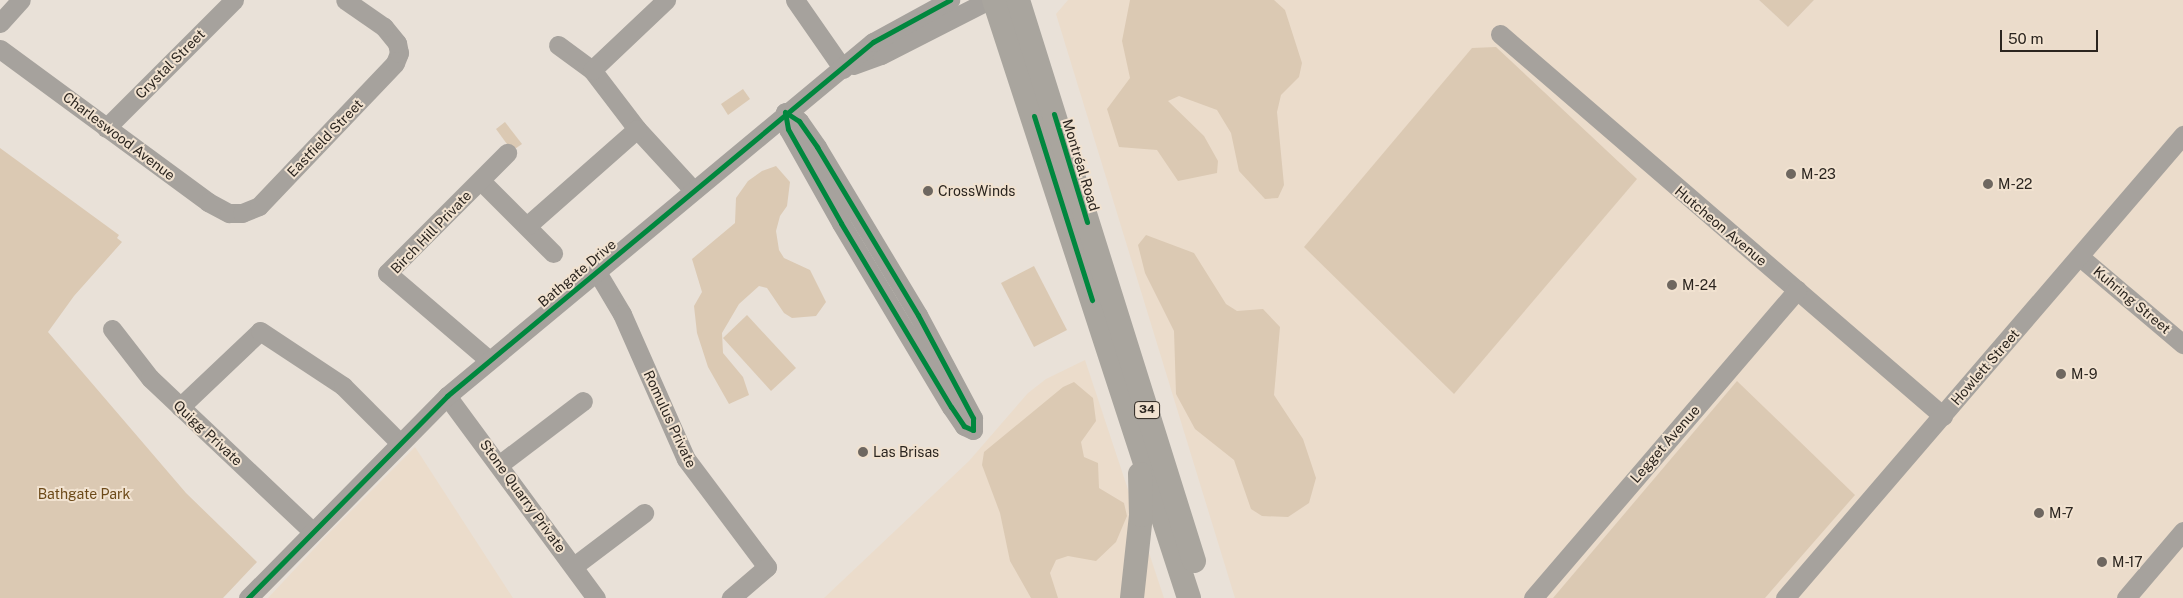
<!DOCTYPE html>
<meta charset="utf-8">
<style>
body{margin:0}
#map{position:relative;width:2183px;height:598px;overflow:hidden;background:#e9e1d8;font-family:"Public Sans",sans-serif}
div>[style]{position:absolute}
.built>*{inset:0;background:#ebdccb}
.green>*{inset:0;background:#dbc9b3}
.minor>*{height:19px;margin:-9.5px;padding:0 9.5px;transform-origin:9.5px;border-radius:9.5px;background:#a6a29d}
.major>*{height:24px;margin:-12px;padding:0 12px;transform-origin:12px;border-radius:12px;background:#a9a59e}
.cycleway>*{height:5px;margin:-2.5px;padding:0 2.5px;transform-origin:2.5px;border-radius:2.5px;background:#00873e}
.dots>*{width:14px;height:14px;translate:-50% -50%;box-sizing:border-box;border:2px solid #f1e2d0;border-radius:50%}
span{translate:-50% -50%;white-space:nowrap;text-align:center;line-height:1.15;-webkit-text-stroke:4px #f1e2d0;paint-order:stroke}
.shield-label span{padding:1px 4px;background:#f1e2d0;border:1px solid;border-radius:4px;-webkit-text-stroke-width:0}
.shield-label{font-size:12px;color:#2b251f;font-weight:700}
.street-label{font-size:14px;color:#2b251f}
.poi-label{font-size:14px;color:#2b251f}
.left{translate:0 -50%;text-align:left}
.park-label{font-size:14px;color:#6d4a19}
.scale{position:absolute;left:2000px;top:30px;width:98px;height:22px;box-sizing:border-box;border:2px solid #2b251f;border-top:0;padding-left:6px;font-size:15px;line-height:18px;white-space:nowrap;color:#2b251f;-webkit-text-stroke:4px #f1e2d0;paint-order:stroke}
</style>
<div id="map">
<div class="built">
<i style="clip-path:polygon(1068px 0,1759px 0,1788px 27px,1814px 0,2183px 0,2183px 598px,1235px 598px,1056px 14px)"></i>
<i style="clip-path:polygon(1085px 360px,1164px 598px,824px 598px,969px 461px,1028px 393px,1046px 379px)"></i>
<i style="clip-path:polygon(415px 447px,513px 598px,268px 598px,326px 536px)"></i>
</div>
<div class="green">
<i style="clip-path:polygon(1130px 0,1274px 0,1285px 10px,1302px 63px,1299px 77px,1281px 95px,1277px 112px,1284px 185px,1278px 198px,1265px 199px,1239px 171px,1231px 133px,1217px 110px,1179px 96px,1168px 101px,1204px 136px,1218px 161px,1217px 173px,1178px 181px,1157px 150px,1119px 147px,1107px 109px,1130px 78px,1122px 41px)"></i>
<i style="clip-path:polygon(1759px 0,1814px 0,1788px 27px)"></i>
<i style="clip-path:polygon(1496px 47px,1637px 179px,1454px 394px,1304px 247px,1472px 48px)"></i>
<i style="clip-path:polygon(743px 89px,750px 99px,728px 115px,721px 104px)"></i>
<i style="clip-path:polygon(505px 122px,522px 144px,512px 151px,496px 129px)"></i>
<i style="clip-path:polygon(0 148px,119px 235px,117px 238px,122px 242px,74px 296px,48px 332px,186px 493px,257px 562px,223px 598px,0 598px)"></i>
<i style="clip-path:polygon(776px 166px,790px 182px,787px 206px,780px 216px,776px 231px,779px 250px,784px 258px,810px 270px,826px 302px,816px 316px,792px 318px,784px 313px,767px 288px,759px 286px,739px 304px,722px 333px,723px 353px,743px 377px,749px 395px,729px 404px,708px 367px,697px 333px,694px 306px,702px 292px,692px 259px,735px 223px,736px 198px,748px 181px,762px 171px)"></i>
<i style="clip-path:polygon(1146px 235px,1194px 253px,1226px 304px,1237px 311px,1263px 309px,1280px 327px,1274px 395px,1303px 439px,1316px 478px,1309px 503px,1288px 517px,1262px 516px,1251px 509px,1234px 460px,1195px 429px,1176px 394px,1174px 331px,1145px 273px,1138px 245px)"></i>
<i style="clip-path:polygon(1034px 266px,1067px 330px,1034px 347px,1001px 283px)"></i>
<i style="clip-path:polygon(747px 315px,796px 368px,771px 391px,723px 338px)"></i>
<i style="clip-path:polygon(1737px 381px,1855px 495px,1765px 598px,1553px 598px)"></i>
<i style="clip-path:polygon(1074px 382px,1093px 398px,1096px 421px,1081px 442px,1084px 457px,1098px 463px,1099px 488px,1124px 503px,1127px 516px,1116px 542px,1096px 561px,1068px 556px,1056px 560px,1050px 573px,1058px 598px,1031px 598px,1010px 561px,1000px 513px,982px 465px,984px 452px,1063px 387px)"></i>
</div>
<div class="minor">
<i style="left:795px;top:0;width:84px;rotate:55.2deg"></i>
<i style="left:0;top:23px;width:31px;rotate:-48deg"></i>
<i style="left:1500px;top:34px;width:585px;rotate:40.77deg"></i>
<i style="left:558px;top:45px;width:42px;rotate:36.3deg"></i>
<i style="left:592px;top:70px;width:74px;rotate:52.7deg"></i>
<i style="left:637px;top:129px;width:83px;rotate:47.4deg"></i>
<i style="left:0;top:49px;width:258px;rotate:36.3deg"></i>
<i style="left:208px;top:202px;width:24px;rotate:28deg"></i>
<i style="left:229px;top:213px;width:13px"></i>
<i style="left:242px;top:213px;width:18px;rotate:-22deg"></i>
<i style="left:259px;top:206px;width:197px;rotate:-46.4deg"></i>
<i style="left:395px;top:63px;width:11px;rotate:-68deg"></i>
<i style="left:399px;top:53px;width:10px;rotate:-101deg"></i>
<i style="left:397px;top:43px;width:21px;rotate:-129deg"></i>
<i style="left:384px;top:27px;width:47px;rotate:-145.3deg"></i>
<i style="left:853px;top:65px;width:30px;rotate:-20deg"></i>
<i style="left:881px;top:55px;width:121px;rotate:-27deg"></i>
<i style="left:592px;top:70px;width:102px;rotate:-43.4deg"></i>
<i style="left:785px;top:112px;width:17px;rotate:33deg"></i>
<i style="left:799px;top:121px;width:32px;rotate:55deg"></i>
<i style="left:817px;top:147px;width:196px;rotate:59deg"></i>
<i style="left:918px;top:315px;width:117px;rotate:61.9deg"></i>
<i style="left:973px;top:418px;width:12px;rotate:90deg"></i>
<i style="left:973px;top:430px;width:10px;rotate:-156deg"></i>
<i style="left:964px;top:426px;width:23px;rotate:-124deg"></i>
<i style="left:951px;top:407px;width:214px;rotate:-120.9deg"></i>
<i style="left:841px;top:223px;width:108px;rotate:-119.4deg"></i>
<i style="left:788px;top:129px;width:17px;rotate:-100deg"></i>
<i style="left:106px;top:128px;width:181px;rotate:-45deg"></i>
<i style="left:481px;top:181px;width:102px;rotate:45deg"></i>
<i style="left:528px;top:225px;width:145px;rotate:-41.4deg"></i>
<i style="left:2080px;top:257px;width:135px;rotate:40.2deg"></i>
<i style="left:597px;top:272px;width:49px;rotate:59.2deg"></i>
<i style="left:622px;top:314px;width:158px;rotate:66.2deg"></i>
<i style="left:686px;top:459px;width:135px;rotate:53.1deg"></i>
<i style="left:767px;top:567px;width:48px;rotate:139.3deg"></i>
<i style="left:112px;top:329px;width:62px;rotate:52.2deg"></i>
<i style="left:150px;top:378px;width:223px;rotate:43.4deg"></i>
<i style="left:489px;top:360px;width:134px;rotate:-139.5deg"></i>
<i style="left:387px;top:273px;width:170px;rotate:-45deg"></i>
<i style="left:447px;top:396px;width:251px;rotate:53.6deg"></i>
<i style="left:180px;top:407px;width:110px;rotate:-43.5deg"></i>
<i style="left:260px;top:331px;width:100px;rotate:33.5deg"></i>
<i style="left:343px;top:386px;width:79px;rotate:45deg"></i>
<i style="left:500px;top:464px;width:104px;rotate:-37.2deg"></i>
<i style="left:574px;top:566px;width:88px;rotate:-37.1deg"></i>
<i style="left:248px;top:598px;width:284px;rotate:-45.4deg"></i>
<i style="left:447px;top:396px;width:554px;rotate:-39.73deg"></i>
<i style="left:873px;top:42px;width:88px;rotate:-28.6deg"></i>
<i style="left:1533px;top:598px;width:406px;rotate:-49.4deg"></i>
<i style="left:1785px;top:598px;width:611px;rotate:-49.32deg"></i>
<i style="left:2126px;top:598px;width:88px;rotate:-49.6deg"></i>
</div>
<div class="major">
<i style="left:994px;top:0;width:629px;rotate:71.94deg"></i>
<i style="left:1018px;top:0;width:588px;rotate:72.58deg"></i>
<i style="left:1132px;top:598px;width:83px;rotate:-83.8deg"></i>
<i style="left:1141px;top:515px;width:41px;rotate:-91.4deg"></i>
</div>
<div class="cycleway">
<i style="left:785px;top:112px;width:17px;rotate:33deg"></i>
<i style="left:799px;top:121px;width:32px;rotate:55deg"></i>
<i style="left:817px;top:147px;width:196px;rotate:59deg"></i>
<i style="left:918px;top:315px;width:117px;rotate:61.9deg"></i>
<i style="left:973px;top:418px;width:12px;rotate:90deg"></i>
<i style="left:973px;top:430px;width:10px;rotate:-156deg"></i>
<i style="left:964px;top:426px;width:23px;rotate:-124deg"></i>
<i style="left:951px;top:407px;width:214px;rotate:-120.9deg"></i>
<i style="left:841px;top:223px;width:108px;rotate:-119.4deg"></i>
<i style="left:788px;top:129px;width:17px;rotate:-100deg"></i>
<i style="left:1054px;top:114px;width:113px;rotate:73deg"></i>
<i style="left:1034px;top:116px;width:193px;rotate:72.5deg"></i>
<i style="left:248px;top:598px;width:284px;rotate:-45.4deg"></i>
<i style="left:447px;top:396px;width:554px;rotate:-39.73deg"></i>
<i style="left:873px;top:42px;width:88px;rotate:-28.6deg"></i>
</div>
<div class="dots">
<i style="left:1791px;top:174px;background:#6e6760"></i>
<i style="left:1988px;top:184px;background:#6e6760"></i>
<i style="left:928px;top:191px;background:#6e6760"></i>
<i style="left:1672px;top:285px;background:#6e6760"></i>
<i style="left:2061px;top:374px;background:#6e6760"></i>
<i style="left:863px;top:452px;background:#6e6760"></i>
<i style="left:2039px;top:513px;background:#6e6760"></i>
<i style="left:2102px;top:562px;background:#6e6760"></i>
</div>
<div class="shield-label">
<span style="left:1147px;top:410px">34</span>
</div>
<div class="street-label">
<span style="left:170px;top:64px;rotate:-45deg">Crystal Street</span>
<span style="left:119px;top:136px;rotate:37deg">Charleswood Avenue</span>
<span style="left:325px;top:138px;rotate:-46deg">Eastfield Street</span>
<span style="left:1081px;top:165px;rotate:73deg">Montréal Road</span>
<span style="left:1721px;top:226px;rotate:40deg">Hutcheon Avenue</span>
<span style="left:431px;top:232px;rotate:-46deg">Birch Hill Private</span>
<span style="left:577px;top:273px;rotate:-40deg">Bathgate Drive</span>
<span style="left:2132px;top:300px;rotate:40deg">Kuhring Street</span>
<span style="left:1985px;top:367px;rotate:-49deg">Howlett Street</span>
<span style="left:670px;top:419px;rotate:65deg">Romulus Private</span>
<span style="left:208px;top:433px;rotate:43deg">Quigg Private</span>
<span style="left:1665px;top:444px;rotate:-49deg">Legget Avenue</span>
<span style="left:523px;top:496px;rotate:54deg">Stone Quarry Private</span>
</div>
<div class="poi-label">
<span class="left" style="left:1801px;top:174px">M-23</span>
<span class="left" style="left:1998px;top:184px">M-22</span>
<span class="left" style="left:938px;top:191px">CrossWinds</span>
<span class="left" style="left:1682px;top:285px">M-24</span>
<span class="left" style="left:2071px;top:374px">M-9</span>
<span class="left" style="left:873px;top:452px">Las Brisas</span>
<span class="left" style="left:2049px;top:513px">M-7</span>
<span class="left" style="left:2112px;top:562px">M-17</span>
</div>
<div class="park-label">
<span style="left:84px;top:494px">Bathgate Park</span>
</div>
<div class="scale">50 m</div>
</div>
